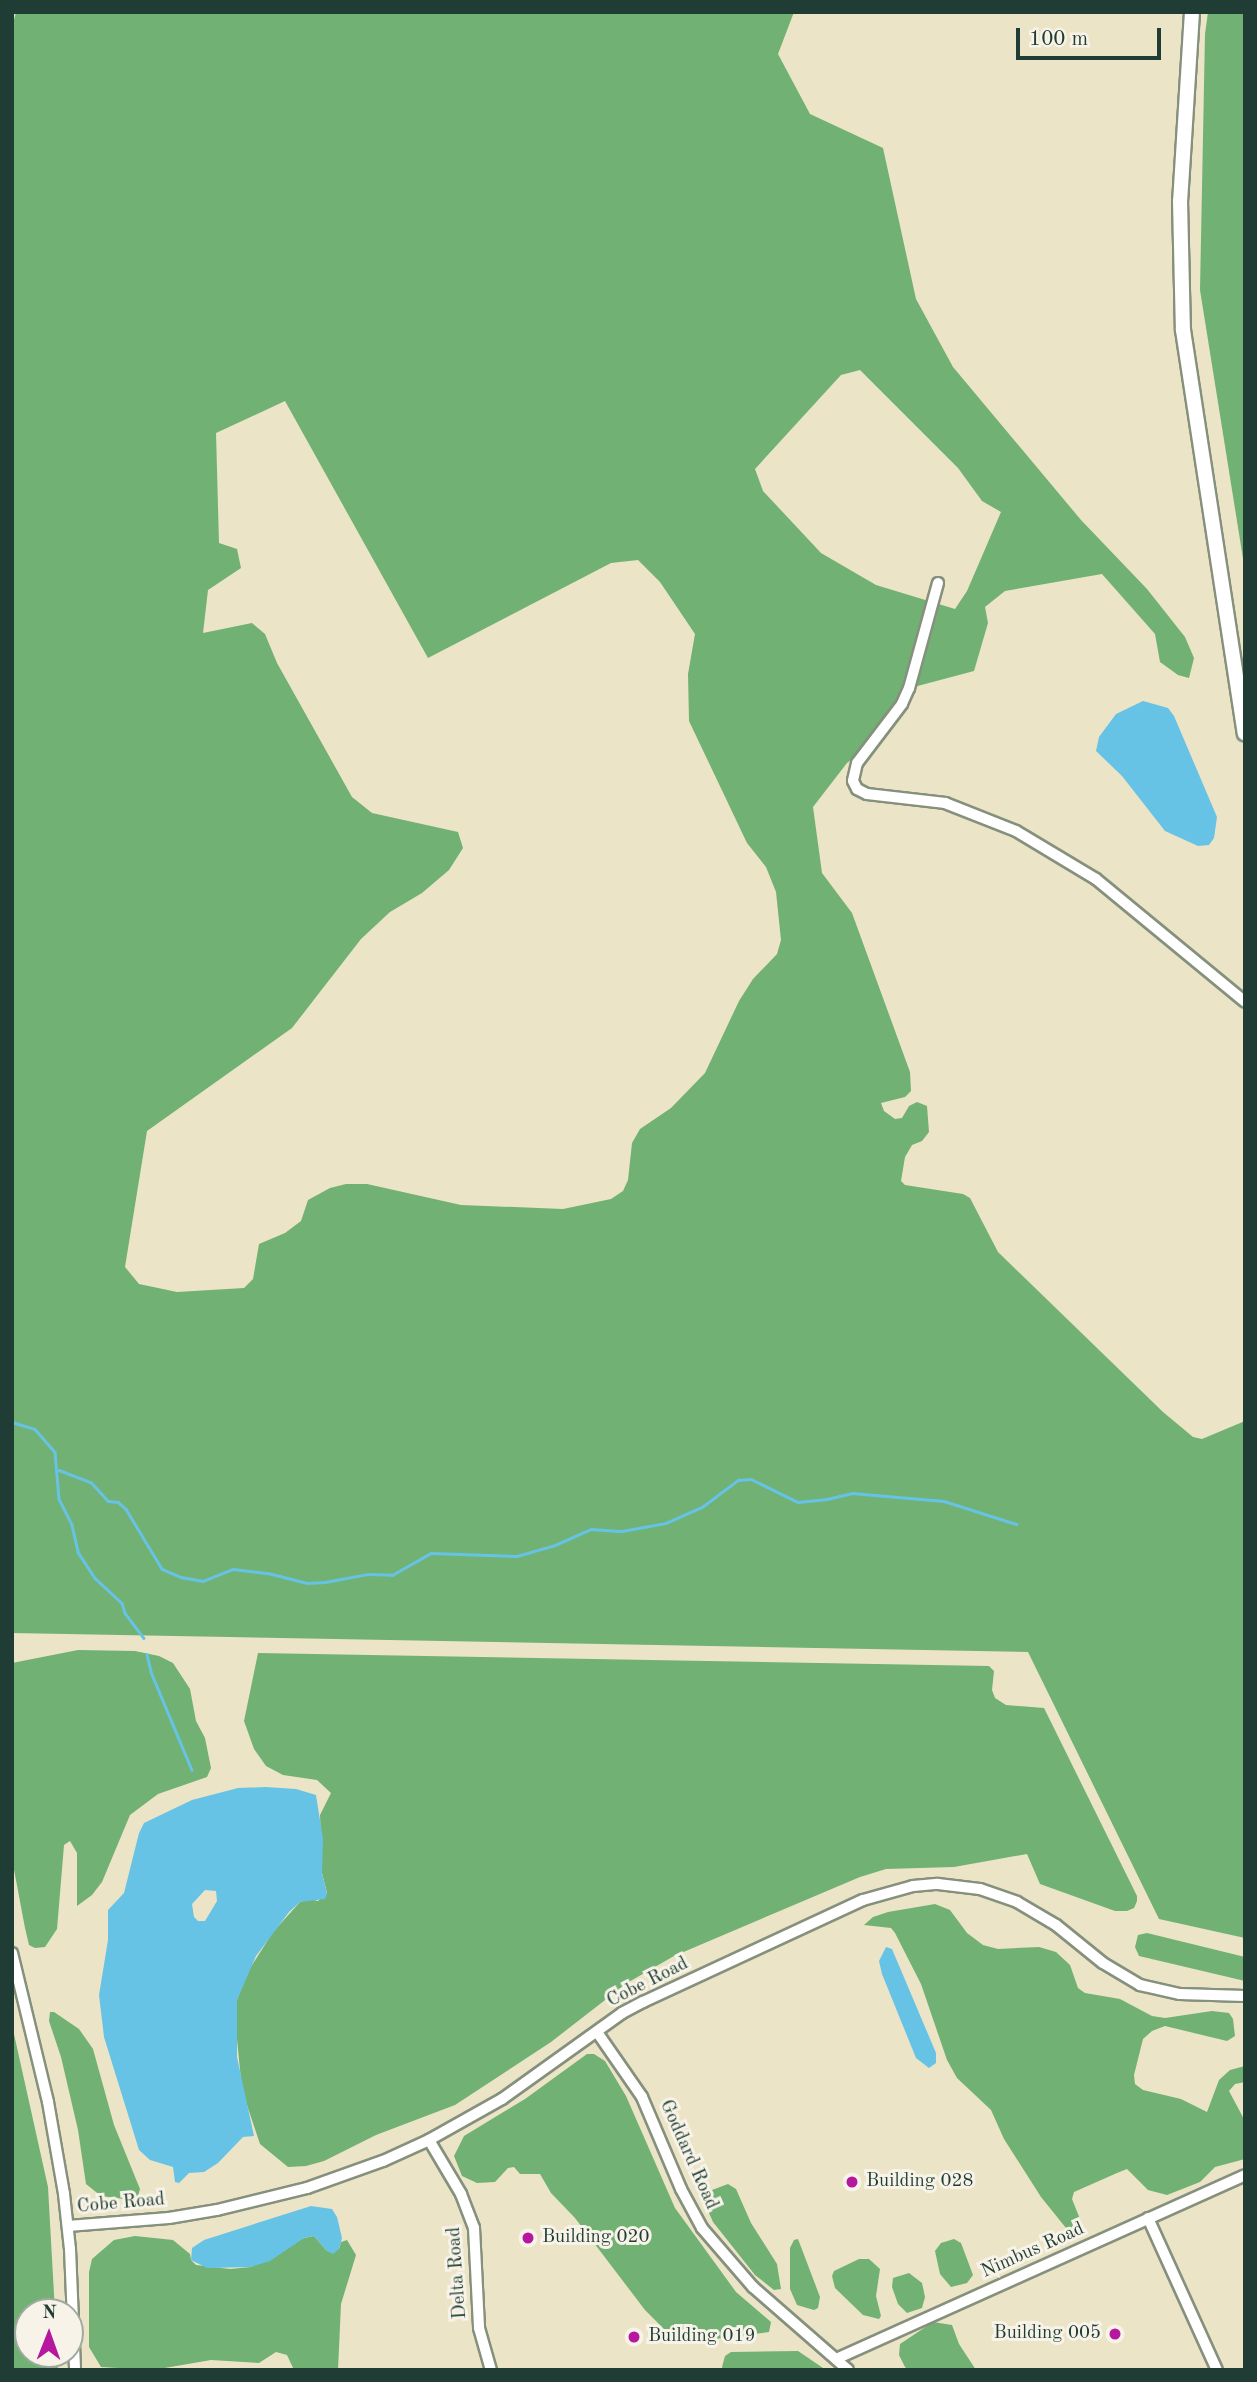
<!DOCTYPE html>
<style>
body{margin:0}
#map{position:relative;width:1257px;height:2382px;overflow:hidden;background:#ebe4c6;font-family:"Old Standard TT",serif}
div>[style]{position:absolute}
.forest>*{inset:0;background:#71b173}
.water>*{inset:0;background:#67c3e5}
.stream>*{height:2.5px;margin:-1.25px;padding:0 1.25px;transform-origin:1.25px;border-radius:1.25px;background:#67c3e5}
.roads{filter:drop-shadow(2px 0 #85907d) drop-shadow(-2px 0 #85907d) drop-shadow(0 2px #85907d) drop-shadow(0 -2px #85907d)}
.minor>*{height:10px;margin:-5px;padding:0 5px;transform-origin:5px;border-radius:5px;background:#fff}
.major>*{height:14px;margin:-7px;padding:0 7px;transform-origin:7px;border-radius:7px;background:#fff}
.dots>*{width:19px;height:19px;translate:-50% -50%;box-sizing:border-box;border:4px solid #f7f3e8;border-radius:50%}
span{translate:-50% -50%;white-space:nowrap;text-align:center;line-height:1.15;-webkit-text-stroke:6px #f7f3e8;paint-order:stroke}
.street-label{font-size:19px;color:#1f3d34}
.poi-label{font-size:19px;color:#1f3d34}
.left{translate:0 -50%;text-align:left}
.right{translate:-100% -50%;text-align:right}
.frame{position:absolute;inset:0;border:14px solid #1f3d34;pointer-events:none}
.north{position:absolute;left:14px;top:2298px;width:70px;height:70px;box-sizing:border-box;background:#f7f3e8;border:2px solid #a1aaa0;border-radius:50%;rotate:1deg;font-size:19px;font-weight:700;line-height:28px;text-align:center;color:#1f3d34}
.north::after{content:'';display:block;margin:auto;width:24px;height:32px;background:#b5179e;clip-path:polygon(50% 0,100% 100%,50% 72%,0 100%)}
.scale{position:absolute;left:1016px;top:28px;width:145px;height:32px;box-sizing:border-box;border:4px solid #1f3d34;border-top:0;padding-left:9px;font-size:21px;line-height:24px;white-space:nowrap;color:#1f3d34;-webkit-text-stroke:5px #f7f3e8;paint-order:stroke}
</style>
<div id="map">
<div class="forest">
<i style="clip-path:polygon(evenodd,16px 12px,794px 12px,778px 54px,810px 114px,883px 148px,916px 299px,953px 367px,1081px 520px,1147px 589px,1185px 637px,1194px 658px,1189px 678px,1178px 675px,1160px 662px,1155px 634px,1102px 574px,1005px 591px,985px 607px,988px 623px,974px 671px,910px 688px,877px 739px,847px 763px,813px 807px,822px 873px,852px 913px,910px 1072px,911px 1091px,905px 1097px,881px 1103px,884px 1111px,895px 1119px,902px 1118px,909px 1106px,917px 1102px,927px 1106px,929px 1132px,922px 1141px,912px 1145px,905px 1157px,901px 1181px,905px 1185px,963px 1194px,970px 1198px,998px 1252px,1163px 1412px,1193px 1437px,1202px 1439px,1245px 1421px,1245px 1938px,1159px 1919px,1028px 1652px,12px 1633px,12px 28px,16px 12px,860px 370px,958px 468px,982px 501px,1001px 512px,967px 591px,955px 609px,876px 585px,821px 553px,763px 491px,755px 469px,841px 375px,860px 370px,16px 12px,285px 401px,428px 658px,611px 563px,638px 560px,660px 582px,695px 634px,688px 674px,689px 721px,747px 843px,766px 867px,776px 892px,781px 940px,777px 954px,753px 979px,739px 1001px,705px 1073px,671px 1108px,640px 1129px,632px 1143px,628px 1180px,623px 1191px,611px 1199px,563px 1209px,461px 1205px,367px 1184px,346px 1184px,330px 1188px,308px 1200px,301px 1221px,285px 1233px,259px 1244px,253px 1279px,244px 1288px,177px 1292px,139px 1284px,125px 1267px,147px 1131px,292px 1028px,361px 939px,390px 912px,422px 893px,449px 870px,463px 848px,458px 832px,372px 813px,352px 797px,277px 663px,265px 634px,252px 623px,203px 633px,208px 590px,241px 568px,237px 549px,219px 543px,216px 433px,285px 401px)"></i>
<i style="clip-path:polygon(1208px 12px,1245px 12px,1245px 571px,1200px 290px,1205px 34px)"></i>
<i style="clip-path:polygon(78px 1650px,135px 1651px,159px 1656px,173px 1663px,190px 1689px,196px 1721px,205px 1738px,211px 1768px,207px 1777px,158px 1794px,130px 1815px,102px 1882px,92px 1895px,77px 1906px,77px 1853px,70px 1841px,64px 1845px,57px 1929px,45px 1947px,35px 1948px,29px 1945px,25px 1928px,12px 1859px,12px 1663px)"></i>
<i style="clip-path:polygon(258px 1653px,989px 1666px,994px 1671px,992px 1690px,995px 1698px,1006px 1705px,1044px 1708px,1137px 1896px,1137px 1901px,1134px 1908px,1127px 1911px,1115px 1911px,1040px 1884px,1027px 1854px,954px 1867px,886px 1869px,860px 1877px,674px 1956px,627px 1983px,551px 2042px,455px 2105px,376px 2135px,324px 2161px,306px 2166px,288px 2167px,260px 2144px,242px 2090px,235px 2019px,237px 2000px,247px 1973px,273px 1932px,300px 1902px,310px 1899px,318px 1901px,327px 1893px,322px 1873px,320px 1815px,331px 1793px,317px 1780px,283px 1775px,266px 1766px,254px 1749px,244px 1721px)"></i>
<i style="clip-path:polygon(935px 1904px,950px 1910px,967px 1933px,983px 1945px,998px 1949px,1039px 1947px,1056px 1952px,1070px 1965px,1078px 1988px,1085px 1993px,1120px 1999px,1152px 2016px,1165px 2018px,1212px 2011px,1229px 2013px,1233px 2019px,1235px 2036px,1227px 2041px,1165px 2026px,1152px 2031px,1143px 2039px,1134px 2075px,1135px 2084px,1143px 2090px,1181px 2099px,1207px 2112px,1219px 2080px,1230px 2070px,1245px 2066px,1245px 2082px,1235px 2084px,1229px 2091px,1245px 2121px,1245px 2159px,1215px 2167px,1200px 2182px,1167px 2195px,1148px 2190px,1127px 2169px,1117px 2173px,1074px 2192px,1072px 2199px,1082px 2224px,1073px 2229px,1066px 2228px,1041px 2197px,1004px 2139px,991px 2110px,957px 2078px,947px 2060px,921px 1984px,895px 1933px,891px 1928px,864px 1925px,873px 1917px,888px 1912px)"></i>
<i style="clip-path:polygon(1147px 1933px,1245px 1957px,1245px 1981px,1139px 1956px,1135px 1947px,1138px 1935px)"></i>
<i style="clip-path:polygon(50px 2012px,54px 2012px,79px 2029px,93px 2049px,114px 2125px,140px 2189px,138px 2196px,132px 2200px,101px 2196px,86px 2184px,78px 2130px,61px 2057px,49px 2021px)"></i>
<i style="clip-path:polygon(12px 2025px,48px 2187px,55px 2312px,28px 2312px,28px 2354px,57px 2354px,58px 2370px,12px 2370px)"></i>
<i style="clip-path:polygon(587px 2054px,594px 2054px,605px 2061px,626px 2096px,675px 2208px,736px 2292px,771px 2322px,769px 2332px,699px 2341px,666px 2331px,645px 2310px,575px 2218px,551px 2193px,540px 2174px,520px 2174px,514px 2167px,508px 2168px,495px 2182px,477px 2183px,462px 2176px,454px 2156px,464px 2136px,525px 2099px)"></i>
<i style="clip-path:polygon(728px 2184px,736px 2189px,751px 2223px,777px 2264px,781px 2289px,774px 2290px,755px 2275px,713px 2222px,705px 2204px,712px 2190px)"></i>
<i style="clip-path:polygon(135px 2236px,173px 2240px,190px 2254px,191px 2260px,196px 2265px,230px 2269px,251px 2267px,304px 2238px,314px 2236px,327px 2251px,339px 2249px,341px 2242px,347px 2240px,356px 2255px,341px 2304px,338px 2370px,294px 2370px,287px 2355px,276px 2352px,259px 2363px,211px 2360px,153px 2370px,101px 2367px,89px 2347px,89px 2272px,92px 2259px,114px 2240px)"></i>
<i style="clip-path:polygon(798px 2239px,820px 2297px,818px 2308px,814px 2310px,797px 2305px,790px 2289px,790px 2248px,794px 2240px)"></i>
<i style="clip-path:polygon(954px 2239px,961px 2243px,973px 2275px,967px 2283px,951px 2287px,940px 2274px,935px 2251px,941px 2243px)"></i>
<i style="clip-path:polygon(859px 2259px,869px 2259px,880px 2269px,876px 2296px,881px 2316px,879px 2319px,863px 2315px,835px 2288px,832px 2276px,834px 2271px)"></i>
<i style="clip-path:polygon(909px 2273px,922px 2283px,925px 2297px,922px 2308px,907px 2313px,898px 2304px,892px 2287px,893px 2278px)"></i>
<i style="clip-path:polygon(933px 2322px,952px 2325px,959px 2344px,976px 2370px,908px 2370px,905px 2367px,899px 2355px,900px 2344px)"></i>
<i style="clip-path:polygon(798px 2351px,826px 2370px,723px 2370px,722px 2367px,725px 2356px,731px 2352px)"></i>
</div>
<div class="water">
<i style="clip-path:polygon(1143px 701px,1168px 708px,1174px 716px,1217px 817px,1214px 838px,1209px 845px,1198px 846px,1165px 831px,1122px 776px,1096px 751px,1099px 737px,1116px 714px)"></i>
<i style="clip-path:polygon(evenodd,266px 1787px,296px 1789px,316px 1795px,323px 1839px,322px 1873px,327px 1894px,325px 1899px,300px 1902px,289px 1912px,256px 1956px,237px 2000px,237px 2057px,254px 2136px,243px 2137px,218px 2163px,204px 2172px,189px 2173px,179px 2183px,175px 2182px,173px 2167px,150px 2160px,139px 2150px,104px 2037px,99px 1995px,108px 1940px,108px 1910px,124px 1893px,139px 1833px,144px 1823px,192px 1800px,238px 1788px,266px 1787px,205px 1890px,216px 1891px,217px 1901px,205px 1921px,198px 1921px,194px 1917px,192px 1904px,205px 1890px)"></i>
<i style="clip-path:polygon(886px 1947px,892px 1949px,936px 2053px,936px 2063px,929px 2068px,916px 2058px,882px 1974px,879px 1961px)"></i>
<i style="clip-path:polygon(311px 2206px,332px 2209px,337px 2217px,342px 2238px,339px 2249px,333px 2254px,327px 2251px,314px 2236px,304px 2238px,270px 2261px,251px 2267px,207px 2268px,191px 2260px,192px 2248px,204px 2240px)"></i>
</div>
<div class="stream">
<i style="left:12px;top:1422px;width:24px;rotate:17deg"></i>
<i style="left:35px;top:1429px;width:30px;rotate:49deg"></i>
<i style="left:55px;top:1452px;width:47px;rotate:85.1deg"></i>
<i style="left:59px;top:1499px;width:29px;rotate:63deg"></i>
<i style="left:72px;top:1525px;width:28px;rotate:77deg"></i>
<i style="left:78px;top:1552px;width:31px;rotate:57deg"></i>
<i style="left:95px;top:1578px;width:37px;rotate:43deg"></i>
<i style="left:122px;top:1603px;width:10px;rotate:73deg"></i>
<i style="left:125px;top:1613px;width:31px;rotate:53deg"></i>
<i style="left:59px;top:1470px;width:34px;rotate:21deg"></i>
<i style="left:91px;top:1482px;width:25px;rotate:48deg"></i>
<i style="left:108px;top:1501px;width:10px;rotate:6deg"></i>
<i style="left:118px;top:1502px;width:11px;rotate:41deg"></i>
<i style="left:126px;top:1509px;width:70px;rotate:59deg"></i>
<i style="left:162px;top:1569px;width:21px;rotate:23deg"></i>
<i style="left:181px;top:1577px;width:22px;rotate:10deg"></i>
<i style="left:203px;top:1581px;width:32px;rotate:-22deg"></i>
<i style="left:233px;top:1569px;width:35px;rotate:7deg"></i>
<i style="left:268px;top:1573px;width:40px;rotate:14.4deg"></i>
<i style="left:307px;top:1583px;width:18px;rotate:-3deg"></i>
<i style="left:325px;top:1582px;width:44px;rotate:-10.5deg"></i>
<i style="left:368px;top:1574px;width:24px;rotate:2deg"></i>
<i style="left:392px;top:1575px;width:45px;rotate:-29.4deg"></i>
<i style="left:431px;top:1553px;width:86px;rotate:2deg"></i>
<i style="left:517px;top:1556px;width:37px;rotate:-16deg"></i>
<i style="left:553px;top:1546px;width:42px;rotate:-24.1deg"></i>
<i style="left:591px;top:1529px;width:31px;rotate:4deg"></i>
<i style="left:622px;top:1531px;width:45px;rotate:-10.3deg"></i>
<i style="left:666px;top:1523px;width:39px;rotate:-24deg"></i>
<i style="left:702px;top:1507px;width:45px;rotate:-36.9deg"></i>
<i style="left:738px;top:1480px;width:13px;rotate:-4deg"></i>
<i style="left:751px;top:1479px;width:52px;rotate:26.1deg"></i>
<i style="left:798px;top:1502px;width:29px;rotate:-6deg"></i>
<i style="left:827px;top:1499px;width:26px;rotate:-13deg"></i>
<i style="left:852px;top:1493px;width:92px;rotate:5deg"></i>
<i style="left:944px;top:1501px;width:76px;rotate:17.7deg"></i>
<i style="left:147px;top:1654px;width:18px;rotate:77deg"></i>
<i style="left:151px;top:1672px;width:106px;rotate:67.3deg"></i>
</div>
<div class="roads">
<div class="minor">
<i style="left:938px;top:583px;width:109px;rotate:105.4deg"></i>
<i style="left:909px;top:688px;width:17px;rotate:114deg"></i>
<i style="left:902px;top:704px;width:74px;rotate:127.3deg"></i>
<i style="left:857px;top:763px;width:18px;rotate:103deg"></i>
<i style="left:853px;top:781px;width:9px;rotate:63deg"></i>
<i style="left:857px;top:789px;width:11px;rotate:27deg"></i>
<i style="left:867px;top:794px;width:79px;rotate:6.6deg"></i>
<i style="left:945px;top:803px;width:76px;rotate:21.5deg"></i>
<i style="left:1016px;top:831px;width:93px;rotate:31deg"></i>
<i style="left:1096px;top:879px;width:193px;rotate:39.5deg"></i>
<i style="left:12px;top:1953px;width:153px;rotate:76.4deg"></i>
<i style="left:48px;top:2102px;width:93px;rotate:80.1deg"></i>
<i style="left:64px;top:2194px;width:55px;rotate:83.8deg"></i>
<i style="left:70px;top:2249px;width:121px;rotate:87.6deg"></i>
<i style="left:597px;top:2032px;width:79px;rotate:55.3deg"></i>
<i style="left:642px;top:2097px;width:100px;rotate:67deg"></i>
<i style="left:681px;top:2189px;width:44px;rotate:61.7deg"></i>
<i style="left:702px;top:2228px;width:78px;rotate:49.2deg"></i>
<i style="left:753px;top:2287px;width:126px;rotate:41.1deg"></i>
<i style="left:429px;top:2140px;width:63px;rotate:59.3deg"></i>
<i style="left:461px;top:2194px;width:36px;rotate:69deg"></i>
<i style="left:474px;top:2228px;width:100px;rotate:87.1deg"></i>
<i style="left:479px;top:2328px;width:44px;rotate:74.1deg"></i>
<i style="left:1148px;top:2218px;width:167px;rotate:65.6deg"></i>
<i style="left:68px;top:2226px;width:101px;rotate:-4.5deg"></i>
<i style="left:169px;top:2218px;width:49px;rotate:-9.5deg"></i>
<i style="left:217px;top:2210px;width:93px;rotate:-13.7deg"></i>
<i style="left:307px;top:2188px;width:81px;rotate:-19.6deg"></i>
<i style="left:383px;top:2161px;width:51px;rotate:-24.5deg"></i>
<i style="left:429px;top:2140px;width:84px;rotate:-29.3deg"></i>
<i style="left:502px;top:2099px;width:148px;rotate:-35.6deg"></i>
<i style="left:622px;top:2013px;width:24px;rotate:-28deg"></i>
<i style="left:643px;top:2002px;width:242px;rotate:-24.9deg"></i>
<i style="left:863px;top:1900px;width:52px;rotate:-15.6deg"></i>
<i style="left:913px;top:1886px;width:25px;rotate:-5deg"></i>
<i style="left:938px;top:1884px;width:42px;rotate:6.8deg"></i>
<i style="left:980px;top:1889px;width:39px;rotate:19deg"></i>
<i style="left:1017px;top:1902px;width:45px;rotate:30.5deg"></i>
<i style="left:1056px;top:1925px;width:60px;rotate:39deg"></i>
<i style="left:1103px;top:1963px;width:43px;rotate:30.7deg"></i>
<i style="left:1140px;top:1985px;width:41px;rotate:12.7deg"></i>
<i style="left:1180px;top:1994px;width:65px;rotate:1.8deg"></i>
<i style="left:836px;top:2359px;width:448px;rotate:-24.2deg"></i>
</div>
<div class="major">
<i style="left:1192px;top:12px;width:189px;rotate:93.6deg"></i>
<i style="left:1180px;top:201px;width:129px;rotate:88.7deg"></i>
<i style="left:1183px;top:330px;width:408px;rotate:81.3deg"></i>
</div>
</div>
<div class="dots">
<i style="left:852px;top:2182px;background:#b5179e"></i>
<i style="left:528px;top:2238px;background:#b5179e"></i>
<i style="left:1115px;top:2334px;background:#b5179e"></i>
<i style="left:634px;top:2337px;background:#b5179e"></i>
</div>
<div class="street-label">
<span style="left:648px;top:1983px;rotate:-27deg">Cobe Road</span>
<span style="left:688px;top:2155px;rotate:66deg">Goddard Road</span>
<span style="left:121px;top:2204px;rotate:-5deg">Cobe Road</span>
<span style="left:1033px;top:2251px;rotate:-24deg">Nimbus Road</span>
<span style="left:458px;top:2273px;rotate:-94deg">Delta Road</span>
</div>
<div class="poi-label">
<span class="left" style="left:866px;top:2182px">Building 028</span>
<span class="left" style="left:542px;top:2238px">Building 020</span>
<span class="right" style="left:1101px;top:2334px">Building 005</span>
<span class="left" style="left:648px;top:2337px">Building 019</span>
</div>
<div class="frame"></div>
<div class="north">N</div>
<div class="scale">100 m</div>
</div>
